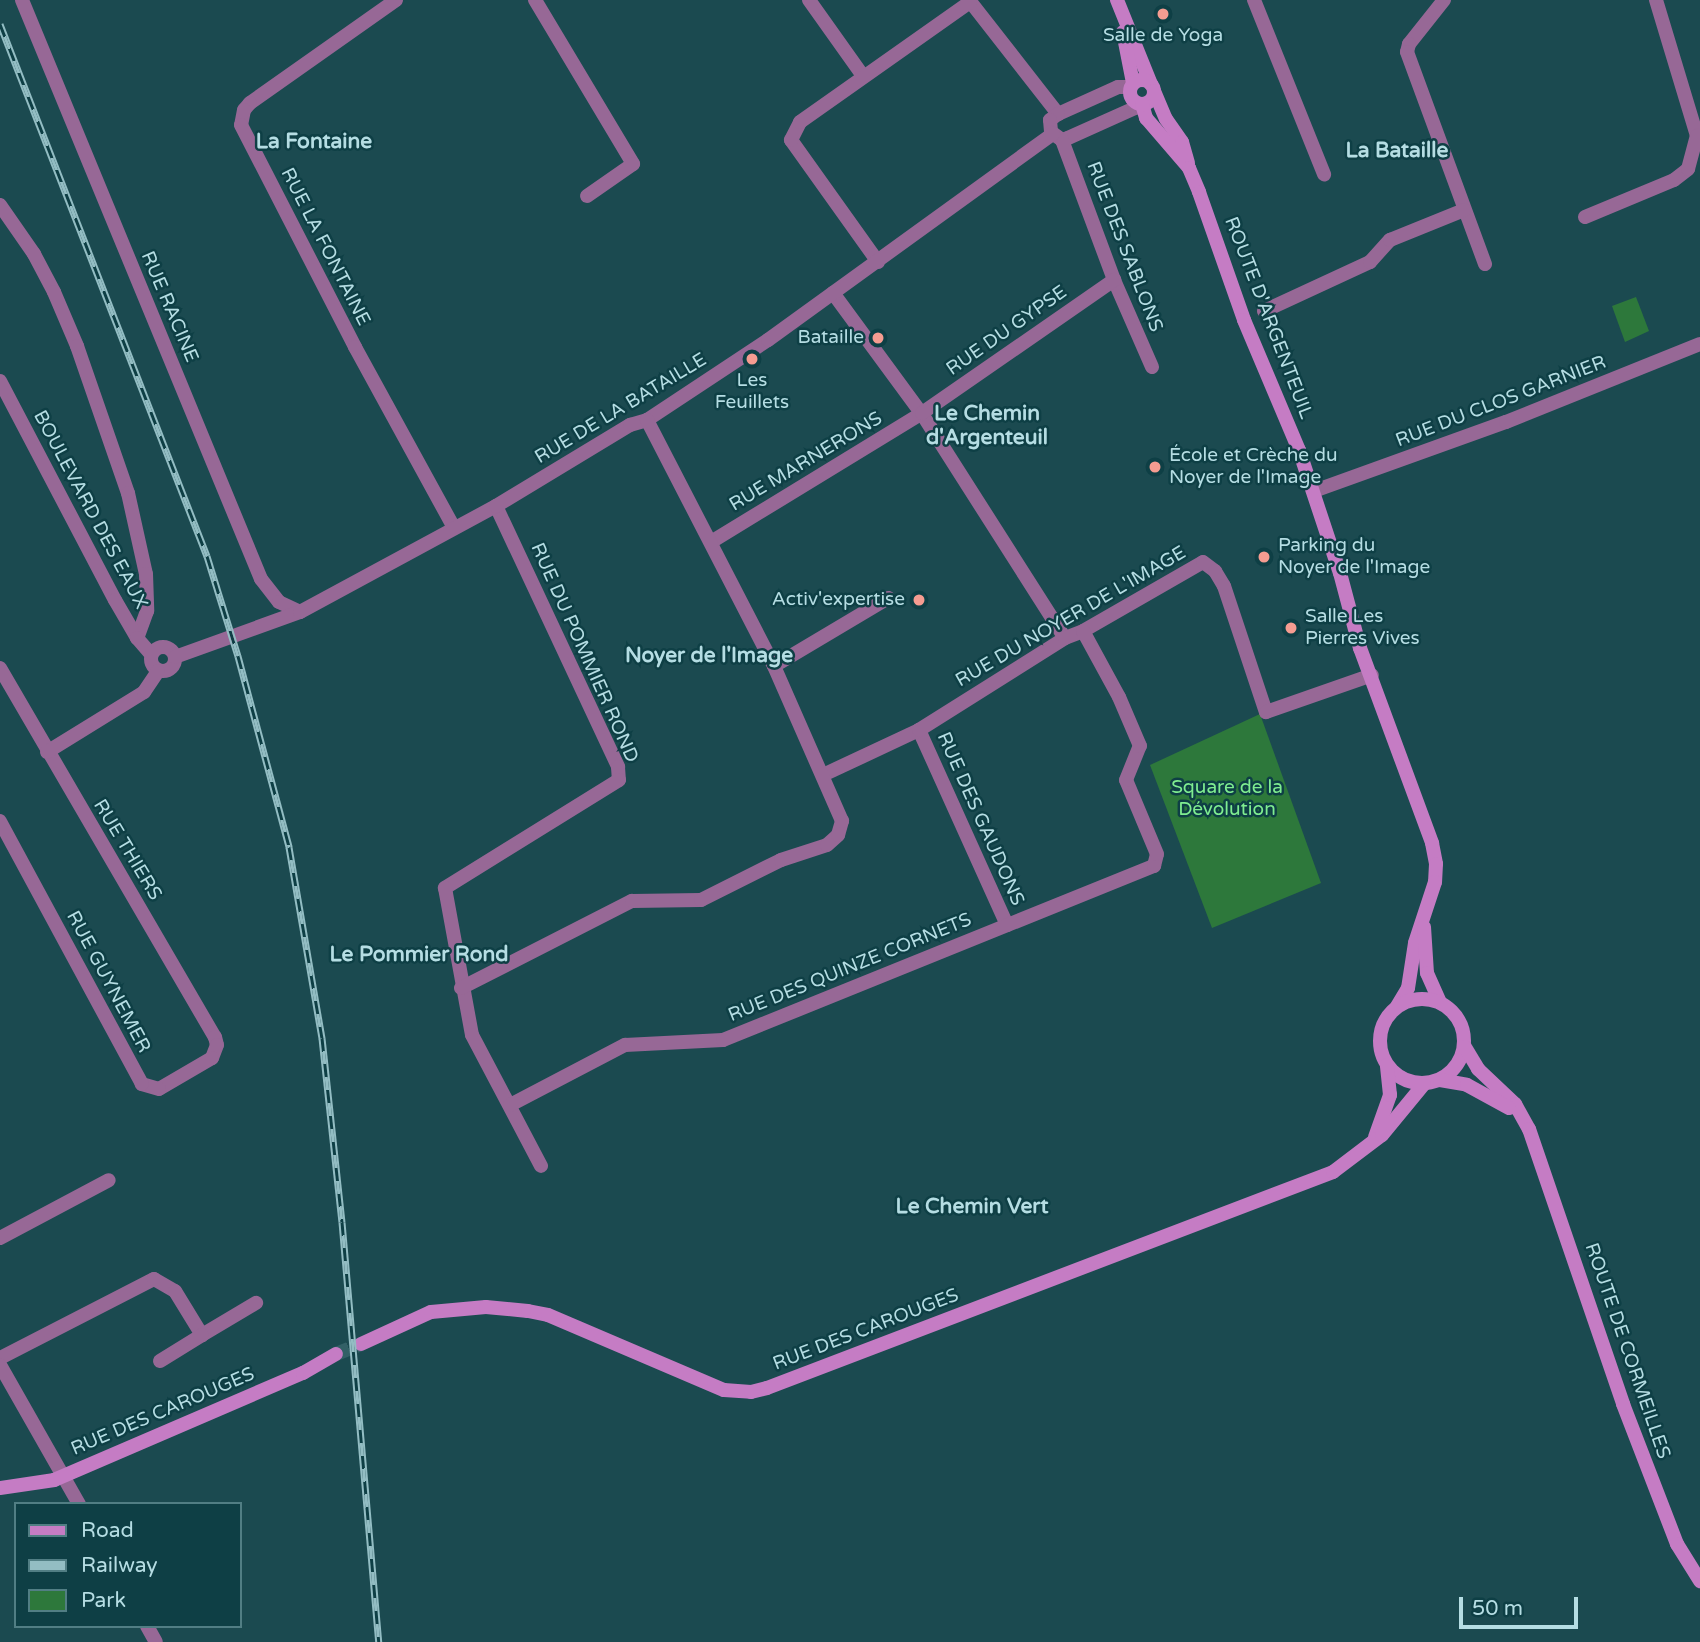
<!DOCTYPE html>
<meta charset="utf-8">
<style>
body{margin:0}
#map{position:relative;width:1700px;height:1642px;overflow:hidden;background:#1b4a50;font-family:"Varela Round",sans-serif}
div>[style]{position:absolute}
.green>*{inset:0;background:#2d783b}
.secondary-tunnel>*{height:14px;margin-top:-7px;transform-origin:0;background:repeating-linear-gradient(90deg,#326066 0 14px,transparent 0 21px)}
.minor>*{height:14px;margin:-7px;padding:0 7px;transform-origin:7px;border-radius:7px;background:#976896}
.minor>.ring{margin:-7px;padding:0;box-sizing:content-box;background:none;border:14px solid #976896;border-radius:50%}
.secondary>*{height:14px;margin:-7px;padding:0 7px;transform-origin:7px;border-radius:7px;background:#c57cc4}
.secondary>.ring{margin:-7px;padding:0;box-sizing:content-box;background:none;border:14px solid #c57cc4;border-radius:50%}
.rail>*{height:7px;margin-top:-3.5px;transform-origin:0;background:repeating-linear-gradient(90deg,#0e3f45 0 13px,#93bdc3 0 26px);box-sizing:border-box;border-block:2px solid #93bdc3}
.dots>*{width:19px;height:19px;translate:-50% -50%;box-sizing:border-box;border:4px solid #0e3f45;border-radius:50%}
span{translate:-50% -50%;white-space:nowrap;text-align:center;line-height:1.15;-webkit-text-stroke:5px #0e3f45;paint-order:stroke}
.poi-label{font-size:19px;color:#b5dde3}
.right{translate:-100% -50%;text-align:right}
.left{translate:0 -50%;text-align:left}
.street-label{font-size:19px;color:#b5dde3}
.park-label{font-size:19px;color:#7fed90}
.neighbourhood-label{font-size:21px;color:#b5dde3;font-weight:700}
.legend{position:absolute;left:14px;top:1502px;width:228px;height:126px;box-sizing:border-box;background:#0e3f45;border:2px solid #517e84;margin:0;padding:9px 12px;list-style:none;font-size:21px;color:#b5dde3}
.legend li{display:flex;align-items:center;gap:14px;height:35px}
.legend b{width:35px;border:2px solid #517e84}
.scale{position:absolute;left:1459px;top:1597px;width:119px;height:32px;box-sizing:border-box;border:4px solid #b5dde3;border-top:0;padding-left:9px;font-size:21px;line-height:24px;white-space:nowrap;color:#b5dde3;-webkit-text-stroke:5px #0e3f45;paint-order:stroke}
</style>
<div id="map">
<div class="green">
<i style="clip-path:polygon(1636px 297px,1649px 331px,1625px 342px,1612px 306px)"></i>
<i style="clip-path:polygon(1260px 714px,1321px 883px,1212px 928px,1150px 765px)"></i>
</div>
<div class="secondary-tunnel">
<i style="left:336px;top:1354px;width:27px;rotate:-22deg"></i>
</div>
<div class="minor">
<i style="left:22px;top:0;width:626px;rotate:67.57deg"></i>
<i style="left:261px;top:579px;width:29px;rotate:52deg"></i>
<i style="left:279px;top:602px;width:23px;rotate:25deg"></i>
<i style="left:396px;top:0;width:179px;rotate:144.8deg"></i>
<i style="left:250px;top:103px;width:9px;rotate:131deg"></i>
<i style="left:244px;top:110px;width:15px;rotate:101deg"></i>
<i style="left:241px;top:125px;width:250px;rotate:62.8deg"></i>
<i style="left:355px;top:347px;width:206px;rotate:61.3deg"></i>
<i style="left:535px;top:0;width:191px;rotate:59.1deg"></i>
<i style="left:633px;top:164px;width:56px;rotate:145.2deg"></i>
<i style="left:809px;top:0;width:93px;rotate:54.6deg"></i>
<i style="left:969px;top:0;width:145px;rotate:52deg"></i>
<i style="left:1254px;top:0;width:188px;rotate:68.1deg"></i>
<i style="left:1444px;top:0;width:56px;rotate:128.5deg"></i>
<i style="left:1409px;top:44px;width:8px;rotate:104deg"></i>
<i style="left:1407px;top:52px;width:226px;rotate:69.8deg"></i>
<i style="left:1656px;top:0;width:142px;rotate:73.2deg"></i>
<i style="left:1697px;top:136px;width:3px;rotate:-18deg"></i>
<i style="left:1130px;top:87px;width:12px;rotate:180deg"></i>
<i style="left:1118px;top:87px;width:66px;rotate:155.8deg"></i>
<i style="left:1058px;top:114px;width:10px;rotate:143deg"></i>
<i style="left:1050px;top:120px;width:12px;rotate:85deg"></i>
<i style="left:1051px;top:132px;width:14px;rotate:36deg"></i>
<i style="left:1062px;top:140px;width:6px;rotate:-18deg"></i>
<i style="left:1068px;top:138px;width:73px;rotate:-24.1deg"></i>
<i style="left:1135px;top:108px;width:7px;rotate:-98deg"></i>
<i style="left:1062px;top:140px;width:149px;rotate:69.6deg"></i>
<i style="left:1114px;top:280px;width:95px;rotate:66.4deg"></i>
<i style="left:0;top:205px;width:60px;rotate:55.2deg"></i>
<i style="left:34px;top:254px;width:43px;rotate:62.2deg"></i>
<i style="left:54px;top:292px;width:59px;rotate:66.9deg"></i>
<i style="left:77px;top:346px;width:156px;rotate:70.9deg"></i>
<i style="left:128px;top:493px;width:83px;rotate:77.5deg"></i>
<i style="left:146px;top:574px;width:37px;rotate:88deg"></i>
<i style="left:147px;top:611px;width:29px;rotate:110deg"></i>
<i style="left:1585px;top:217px;width:96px;rotate:-22.6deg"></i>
<i style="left:1674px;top:180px;width:18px;rotate:-38deg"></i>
<i style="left:1688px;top:169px;width:34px;rotate:-75deg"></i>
<i style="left:878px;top:262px;width:150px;rotate:-125.5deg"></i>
<i style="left:791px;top:140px;width:20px;rotate:-63deg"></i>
<i style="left:800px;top:122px;width:208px;rotate:-35.2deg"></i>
<i style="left:833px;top:293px;width:154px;rotate:53.7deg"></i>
<i style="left:924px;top:417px;width:262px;rotate:57.5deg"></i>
<i style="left:1264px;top:311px;width:117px;rotate:-24.8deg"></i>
<i style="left:1370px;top:262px;width:30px;rotate:-48deg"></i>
<i style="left:1390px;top:240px;width:80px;rotate:-22.1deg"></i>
<i style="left:0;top:381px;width:247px;rotate:62.3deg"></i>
<i style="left:115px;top:600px;width:44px;rotate:59.9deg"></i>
<i style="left:137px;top:638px;width:21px;rotate:49deg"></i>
<i style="left:1314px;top:491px;width:204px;rotate:-19.8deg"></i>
<i style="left:1506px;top:422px;width:209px;rotate:-21.9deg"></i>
<i style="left:496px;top:506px;width:288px;rotate:64.9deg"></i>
<i style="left:618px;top:767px;width:13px;rotate:86deg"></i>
<i style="left:619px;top:780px;width:205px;rotate:148.2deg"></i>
<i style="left:445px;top:888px;width:149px;rotate:79.6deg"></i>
<i style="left:472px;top:1035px;width:148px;rotate:62.2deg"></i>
<i style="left:711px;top:542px;width:247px;rotate:-31.4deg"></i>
<i style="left:922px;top:413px;width:234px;rotate:-34.7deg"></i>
<i class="ring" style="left:151px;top:647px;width:10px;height:10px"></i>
<i style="left:175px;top:657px;width:133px;rotate:-19.8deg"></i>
<i style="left:300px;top:612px;width:223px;rotate:-28.4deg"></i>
<i style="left:496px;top:506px;width:157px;rotate:-31.2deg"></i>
<i style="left:630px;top:425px;width:18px;rotate:-16deg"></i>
<i style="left:647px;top:420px;width:145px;rotate:-33.5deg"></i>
<i style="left:768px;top:340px;width:352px;rotate:-35.9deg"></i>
<i style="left:774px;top:666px;width:133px;rotate:-30.8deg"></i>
<i style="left:0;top:668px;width:427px;rotate:59.8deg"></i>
<i style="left:215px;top:1037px;width:8px;rotate:76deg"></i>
<i style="left:217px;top:1045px;width:14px;rotate:111deg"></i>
<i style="left:212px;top:1058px;width:61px;rotate:149.7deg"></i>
<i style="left:159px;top:1089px;width:18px;rotate:-164deg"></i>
<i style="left:142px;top:1084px;width:299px;rotate:-118.4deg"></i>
<i style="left:919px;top:730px;width:214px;rotate:65.7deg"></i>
<i style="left:47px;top:752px;width:114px;rotate:-31.7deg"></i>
<i style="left:144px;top:692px;width:25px;rotate:-56deg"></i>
<i style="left:823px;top:775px;width:106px;rotate:-25.1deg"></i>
<i style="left:919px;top:730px;width:173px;rotate:-32.2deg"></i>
<i style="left:1065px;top:638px;width:19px;rotate:-21deg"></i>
<i style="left:1083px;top:631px;width:138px;rotate:-29.9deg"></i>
<i style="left:1203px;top:562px;width:15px;rotate:37deg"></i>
<i style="left:1215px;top:571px;width:17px;rotate:59deg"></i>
<i style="left:1224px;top:586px;width:133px;rotate:71.6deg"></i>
<i style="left:1266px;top:712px;width:112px;rotate:-19.2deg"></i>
<i style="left:461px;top:988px;width:192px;rotate:-27deg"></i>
<i style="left:632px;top:901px;width:69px;rotate:-0.8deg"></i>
<i style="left:701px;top:900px;width:89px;rotate:-26.6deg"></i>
<i style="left:781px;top:860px;width:48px;rotate:-18.1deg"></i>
<i style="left:827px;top:845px;width:15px;rotate:-42deg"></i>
<i style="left:838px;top:835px;width:15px;rotate:-74deg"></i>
<i style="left:842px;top:821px;width:169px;rotate:-113.7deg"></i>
<i style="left:774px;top:666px;width:277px;rotate:-117.3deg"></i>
<i style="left:510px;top:1105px;width:130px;rotate:-27.6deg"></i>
<i style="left:625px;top:1045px;width:98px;rotate:-2.9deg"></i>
<i style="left:723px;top:1040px;width:465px;rotate:-22deg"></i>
<i style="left:1154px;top:866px;width:12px;rotate:-76deg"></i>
<i style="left:1157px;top:854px;width:80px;rotate:-112.7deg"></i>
<i style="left:1126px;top:780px;width:37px;rotate:-68deg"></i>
<i style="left:1140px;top:746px;width:53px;rotate:-113.2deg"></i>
<i style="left:1119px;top:697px;width:75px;rotate:-118.6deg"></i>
<i style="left:0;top:1238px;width:123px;rotate:-28deg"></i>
<i style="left:0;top:1358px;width:173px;rotate:-27.2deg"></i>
<i style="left:154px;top:1279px;width:24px;rotate:30deg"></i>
<i style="left:175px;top:1291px;width:52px;rotate:58.5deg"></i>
<i style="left:202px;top:1335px;width:63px;rotate:-30.7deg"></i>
<i style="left:160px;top:1361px;width:49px;rotate:-31.8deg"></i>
<i style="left:0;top:1365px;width:160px;rotate:60.4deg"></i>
<i style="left:147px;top:1626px;width:18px;rotate:61deg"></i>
</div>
<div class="secondary">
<i style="left:1117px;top:0;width:91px;rotate:68deg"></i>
<i style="left:1123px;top:32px;width:52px;rotate:78.9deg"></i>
<i class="ring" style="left:1130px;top:80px;width:10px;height:10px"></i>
<i style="left:1154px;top:91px;width:30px;rotate:67deg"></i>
<i style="left:1166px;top:119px;width:28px;rotate:55deg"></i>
<i style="left:1182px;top:142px;width:22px;rotate:74deg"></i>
<i style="left:1142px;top:104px;width:15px;rotate:74deg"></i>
<i style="left:1146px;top:118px;width:66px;rotate:49.3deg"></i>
<i style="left:1189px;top:168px;width:26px;rotate:67deg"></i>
<i style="left:1199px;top:192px;width:136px;rotate:70.6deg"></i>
<i style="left:1244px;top:320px;width:141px;rotate:67.1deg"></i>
<i style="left:1299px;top:450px;width:130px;rotate:71.6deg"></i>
<i style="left:1340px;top:573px;width:78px;rotate:75.1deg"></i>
<i style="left:1360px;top:648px;width:208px;rotate:69.7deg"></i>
<i style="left:1432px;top:843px;width:21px;rotate:79deg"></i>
<i style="left:1436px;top:864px;width:18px;rotate:93deg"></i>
<i style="left:1435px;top:882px;width:64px;rotate:108.2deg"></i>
<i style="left:1415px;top:943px;width:46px;rotate:98.8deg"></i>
<i style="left:1408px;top:988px;width:21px;rotate:121deg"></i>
<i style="left:1424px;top:927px;width:46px;rotate:86.3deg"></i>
<i style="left:1427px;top:973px;width:32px;rotate:66deg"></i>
<i class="ring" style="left:1380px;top:999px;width:70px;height:70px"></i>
<i style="left:1465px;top:1047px;width:26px;rotate:59deg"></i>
<i style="left:1478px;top:1069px;width:51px;rotate:43.4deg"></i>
<i style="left:1515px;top:1104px;width:29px;rotate:61deg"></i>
<i style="left:1529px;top:1129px;width:291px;rotate:71.1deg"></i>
<i style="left:1623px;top:1404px;width:150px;rotate:68.9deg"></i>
<i style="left:1677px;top:1544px;width:44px;rotate:58.1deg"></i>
<i style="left:1440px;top:1080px;width:27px;rotate:10deg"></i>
<i style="left:1467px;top:1085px;width:48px;rotate:28.7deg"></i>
<i style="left:1375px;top:1137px;width:45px;rotate:-70.3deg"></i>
<i style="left:1390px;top:1095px;width:30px;rotate:-96deg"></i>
<i style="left:361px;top:1344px;width:77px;rotate:-24.6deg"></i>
<i style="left:431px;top:1312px;width:55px;rotate:-5.2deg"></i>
<i style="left:486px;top:1307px;width:42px;rotate:5.4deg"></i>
<i style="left:528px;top:1311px;width:20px;rotate:11deg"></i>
<i style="left:548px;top:1315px;width:191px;rotate:23.1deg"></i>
<i style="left:724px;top:1390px;width:27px;rotate:4deg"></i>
<i style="left:751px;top:1392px;width:16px;rotate:-14deg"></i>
<i style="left:767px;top:1388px;width:606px;rotate:-20.89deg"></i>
<i style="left:1333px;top:1172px;width:61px;rotate:-37.1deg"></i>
<i style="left:1382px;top:1135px;width:66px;rotate:-50.5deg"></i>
<i style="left:0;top:1488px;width:55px;rotate:-8.4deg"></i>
<i style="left:54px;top:1480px;width:271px;rotate:-23.3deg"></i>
<i style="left:303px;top:1373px;width:38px;rotate:-30deg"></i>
</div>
<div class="rail">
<i style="left:0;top:24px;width:571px;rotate:68.74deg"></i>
<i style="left:207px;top:556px;width:105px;rotate:72.8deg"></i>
<i style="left:238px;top:656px;width:198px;rotate:75deg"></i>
<i style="left:289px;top:847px;width:194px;rotate:80.2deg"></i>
<i style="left:322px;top:1038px;width:185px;rotate:83.8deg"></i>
<i style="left:342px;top:1222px;width:422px;rotate:85deg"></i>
</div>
<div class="dots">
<i style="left:1163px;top:14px;background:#f59c91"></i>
<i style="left:878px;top:338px;background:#f59c91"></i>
<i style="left:752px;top:359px;background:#f59c91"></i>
<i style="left:1155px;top:467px;background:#f59c91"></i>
<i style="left:1264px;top:557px;background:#f59c91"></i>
<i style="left:919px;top:600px;background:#f59c91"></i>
<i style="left:1291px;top:628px;background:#f59c91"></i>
</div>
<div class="poi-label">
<span style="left:1163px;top:36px">Salle de Yoga</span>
<span class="right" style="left:864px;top:338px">Bataille</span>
<span style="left:752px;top:392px">Les<br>Feuillets</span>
<span class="left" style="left:1169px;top:467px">École et Crèche du<br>Noyer de l'Image</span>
<span class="left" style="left:1278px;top:557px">Parking du<br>Noyer de l'Image</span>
<span class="right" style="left:905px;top:600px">Activ'expertise</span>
<span class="left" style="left:1305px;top:628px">Salle Les<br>Pierres Vives</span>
</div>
<div class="street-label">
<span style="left:325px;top:247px;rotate:63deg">RUE LA FONTAINE</span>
<span style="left:1124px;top:247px;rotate:69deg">RUE DES SABLONS</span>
<span style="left:169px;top:307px;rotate:67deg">RUE RACINE</span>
<span style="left:1268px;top:318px;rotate:69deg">ROUTE D'ARGENTEUIL</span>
<span style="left:1007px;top:331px;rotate:-35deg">RUE DU GYPSE</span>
<span style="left:1501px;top:402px;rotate:-21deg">RUE DU CLOS GARNIER</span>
<span style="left:621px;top:409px;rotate:-31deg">RUE DE LA BATAILLE</span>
<span style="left:806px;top:462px;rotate:-31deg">RUE MARNERONS</span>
<span style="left:90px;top:510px;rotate:62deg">BOULEVARD DES EAUX</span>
<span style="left:1071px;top:617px;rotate:-30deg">RUE DU NOYER DE L'IMAGE</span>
<span style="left:584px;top:653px;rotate:66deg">RUE DU POMMIER ROND</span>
<span style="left:980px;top:819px;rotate:66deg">RUE DES GAUDONS</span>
<span style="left:127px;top:850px;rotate:59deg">RUE THIERS</span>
<span style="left:850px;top:968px;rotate:-22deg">RUE DES QUINZE CORNETS</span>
<span style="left:108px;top:982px;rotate:62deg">RUE GUYNEMER</span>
<span style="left:866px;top:1330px;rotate:-21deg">RUE DES CAROUGES</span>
<span style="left:1627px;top:1351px;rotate:71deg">ROUTE DE CORMEILLES</span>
<span style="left:163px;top:1412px;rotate:-23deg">RUE DES CAROUGES</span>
</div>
<div class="park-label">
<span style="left:1227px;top:799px">Square de la<br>Dévolution</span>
</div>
<div class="neighbourhood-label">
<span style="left:314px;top:142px">La Fontaine</span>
<span style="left:1397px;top:151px">La Bataille</span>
<span style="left:987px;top:426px">Le Chemin<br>d'Argenteuil</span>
<span style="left:709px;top:656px">Noyer de l'Image</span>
<span style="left:419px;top:955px">Le Pommier Rond</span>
<span style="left:972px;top:1207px">Le Chemin Vert</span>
</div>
<ul class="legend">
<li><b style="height:9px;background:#c57cc4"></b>Road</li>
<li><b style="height:9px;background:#93bdc3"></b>Railway</li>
<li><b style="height:19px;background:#2d783b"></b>Park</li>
</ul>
<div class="scale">50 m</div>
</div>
